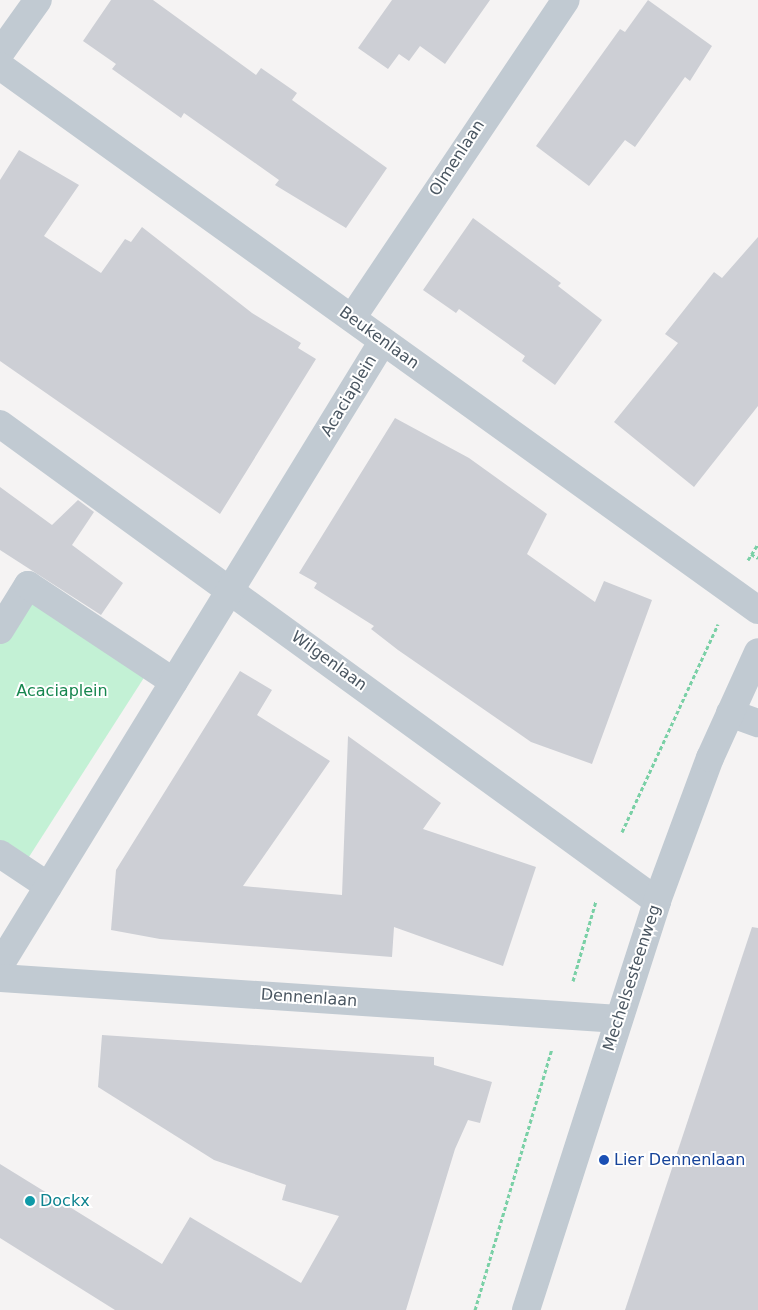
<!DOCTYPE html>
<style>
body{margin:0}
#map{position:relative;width:758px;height:1310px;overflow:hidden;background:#f5f3f3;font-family:"DejaVu Sans",sans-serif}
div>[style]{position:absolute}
.green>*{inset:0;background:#c3f1d5}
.building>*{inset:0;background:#cdcfd5}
.path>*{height:3px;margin-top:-1.5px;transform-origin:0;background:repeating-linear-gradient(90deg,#7ad0a6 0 4px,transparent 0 6.5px)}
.minor>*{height:28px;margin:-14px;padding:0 14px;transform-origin:14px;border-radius:14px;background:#c1cad2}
.dots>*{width:14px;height:14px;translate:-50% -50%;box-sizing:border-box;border:2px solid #fff;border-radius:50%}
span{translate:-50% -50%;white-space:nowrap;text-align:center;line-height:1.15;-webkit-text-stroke:4px #fff;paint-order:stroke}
.street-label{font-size:16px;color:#4a5661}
.park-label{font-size:16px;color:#17864f}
.transit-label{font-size:16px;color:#164399}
.left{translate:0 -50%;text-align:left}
.culture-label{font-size:16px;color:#0d838f}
</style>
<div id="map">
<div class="green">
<i style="clip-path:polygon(27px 594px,147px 673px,27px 860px,0 843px,0 636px)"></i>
</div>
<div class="building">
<i style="clip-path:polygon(111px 0,153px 0,256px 75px,261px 68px,297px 93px,292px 100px,387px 168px,346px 228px,275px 185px,279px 180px,184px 113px,181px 118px,112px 69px,116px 64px,83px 41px)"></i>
<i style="clip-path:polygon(392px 0,490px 0,445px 64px,420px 46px,409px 61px,399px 54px,388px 69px,358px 48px)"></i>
<i style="clip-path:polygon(648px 0,712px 46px,690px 81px,685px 77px,635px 147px,625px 140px,589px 186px,536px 146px,620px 29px,625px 32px)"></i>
<i style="clip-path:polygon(19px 150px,79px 185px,44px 236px,101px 273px,125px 239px,131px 242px,142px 227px,252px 313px,301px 343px,298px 348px,316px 359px,220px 514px,0 361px,0 180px)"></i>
<i style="clip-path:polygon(473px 218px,561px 283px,558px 286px,602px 320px,555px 385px,522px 361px,525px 356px,459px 309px,456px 313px,423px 290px)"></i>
<i style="clip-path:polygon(758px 237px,758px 406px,694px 487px,614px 422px,678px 343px,665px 334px,714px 272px,722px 278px)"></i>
<i style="clip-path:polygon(395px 418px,469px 458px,547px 514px,527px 554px,595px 602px,604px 581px,652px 600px,592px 764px,531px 742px,398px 650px,371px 629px,374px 626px,314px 588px,317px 583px,299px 573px)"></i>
<i style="clip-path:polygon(0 487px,52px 525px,78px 500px,94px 512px,72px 545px,123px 583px,101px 615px,0 550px)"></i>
<i style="clip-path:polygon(240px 671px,272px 690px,257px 715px,330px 761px,243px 886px,342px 895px,348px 736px,441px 803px,423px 829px,536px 867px,503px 966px,394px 927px,392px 957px,160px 939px,111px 930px,116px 870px)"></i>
<i style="clip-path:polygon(752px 927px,758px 928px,758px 1310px,625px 1310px)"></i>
<i style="clip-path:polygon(102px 1035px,434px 1057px,434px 1065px,492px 1082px,480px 1123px,468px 1120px,455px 1149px,406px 1310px,115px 1310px,0 1238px,0 1164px,162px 1264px,190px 1217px,301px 1283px,339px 1216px,282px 1200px,286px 1185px,214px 1160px,98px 1087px)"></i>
</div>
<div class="path">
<i style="left:751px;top:554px;width:8px;rotate:30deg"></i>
<i style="left:748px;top:560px;width:19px;rotate:-58deg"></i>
<i style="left:622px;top:832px;width:229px;rotate:-65.2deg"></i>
<i style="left:573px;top:981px;width:83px;rotate:-74deg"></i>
<i style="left:475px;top:1310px;width:272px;rotate:-73.6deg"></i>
</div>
<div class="minor">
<i style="left:0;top:53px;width:65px;rotate:-54.4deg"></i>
<i style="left:0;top:66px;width:933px;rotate:35.67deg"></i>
<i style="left:352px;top:318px;width:383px;rotate:-56.1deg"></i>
<i style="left:0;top:424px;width:812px;rotate:35.98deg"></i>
<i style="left:0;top:630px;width:53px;rotate:-58.1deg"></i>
<i style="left:28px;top:585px;width:175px;rotate:33.6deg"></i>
<i style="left:730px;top:713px;width:30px;rotate:20deg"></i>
<i style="left:0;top:854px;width:58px;rotate:33.7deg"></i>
<i style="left:0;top:965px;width:732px;rotate:-58.46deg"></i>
<i style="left:0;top:978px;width:620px;rotate:3.79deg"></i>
<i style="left:526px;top:1310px;width:429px;rotate:-72.2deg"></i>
<i style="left:657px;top:901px;width:153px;rotate:-69.7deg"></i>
<i style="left:710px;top:758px;width:116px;rotate:-65.6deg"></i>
</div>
<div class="dots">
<i style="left:604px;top:1160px;background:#1a4fb4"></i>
<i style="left:30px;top:1201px;background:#0f9aa8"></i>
</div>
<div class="street-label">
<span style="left:457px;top:158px;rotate:-57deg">Olmenlaan</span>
<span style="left:379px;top:338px;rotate:36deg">Beukenlaan</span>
<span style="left:349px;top:396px;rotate:-59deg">Acaciaplein</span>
<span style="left:329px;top:661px;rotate:36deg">Wilgenlaan</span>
<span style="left:632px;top:978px;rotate:-72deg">Mechelsesteenweg</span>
<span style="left:309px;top:998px;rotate:4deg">Dennenlaan</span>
</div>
<div class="park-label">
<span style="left:62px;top:691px">Acaciaplein</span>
</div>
<div class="transit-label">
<span class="left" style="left:614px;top:1160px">Lier Dennenlaan</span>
</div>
<div class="culture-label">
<span class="left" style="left:40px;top:1201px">Dockx</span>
</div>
</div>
